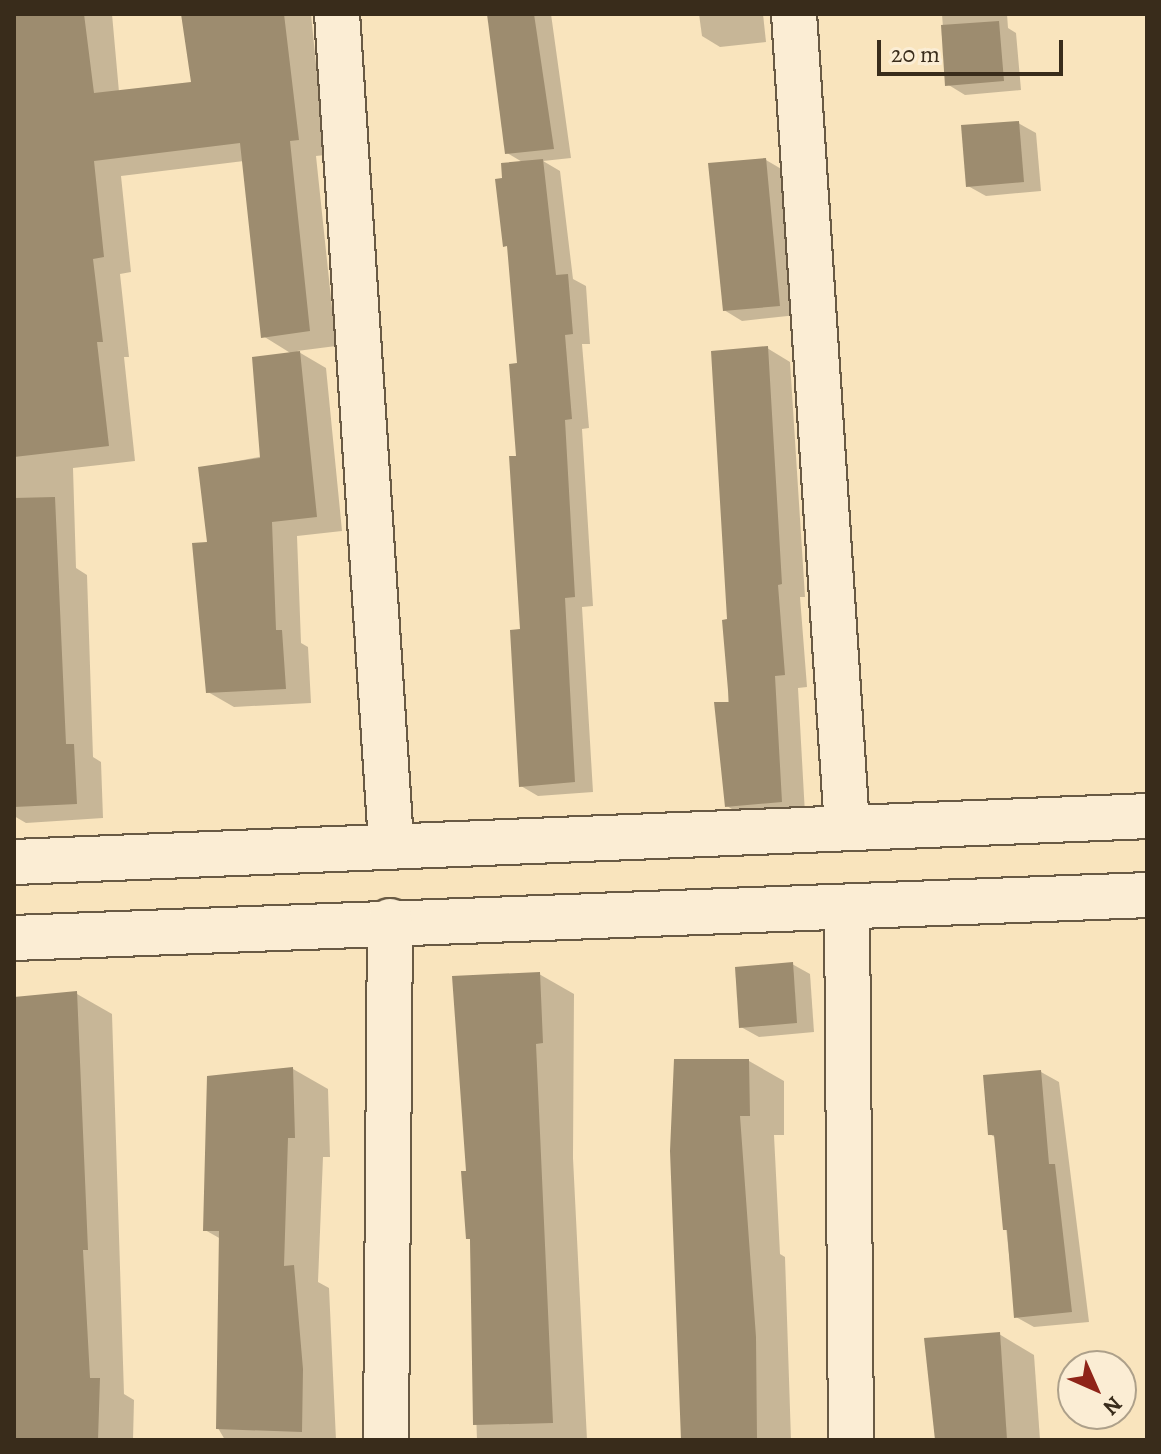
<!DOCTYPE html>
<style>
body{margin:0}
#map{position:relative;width:1161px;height:1454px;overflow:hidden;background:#f9e4bd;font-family:Alegreya,serif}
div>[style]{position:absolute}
.shadow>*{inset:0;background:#0003}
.building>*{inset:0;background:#9d8c6f}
.roads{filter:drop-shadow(2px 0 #695a44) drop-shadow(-2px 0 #695a44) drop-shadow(0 2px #695a44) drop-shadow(0 -2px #695a44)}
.minor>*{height:44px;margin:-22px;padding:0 22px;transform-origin:22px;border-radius:22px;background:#fbedd4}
span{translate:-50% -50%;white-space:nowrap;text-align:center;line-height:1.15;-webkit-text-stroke:7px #fbedd4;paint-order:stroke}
.frame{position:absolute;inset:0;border:16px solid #392c1b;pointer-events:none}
.north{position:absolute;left:1057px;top:1350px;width:80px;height:80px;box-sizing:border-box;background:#fbedd4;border:2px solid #ada08a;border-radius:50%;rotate:135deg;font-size:22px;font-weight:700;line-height:32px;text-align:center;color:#392c1b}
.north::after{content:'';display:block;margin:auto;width:28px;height:36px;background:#8f2418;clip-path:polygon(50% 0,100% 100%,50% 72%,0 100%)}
.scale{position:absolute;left:877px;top:40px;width:186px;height:36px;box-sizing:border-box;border:4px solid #392c1b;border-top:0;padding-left:10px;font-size:24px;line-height:28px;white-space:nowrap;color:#392c1b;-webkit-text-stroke:6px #fbedd4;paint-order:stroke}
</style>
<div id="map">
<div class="shadow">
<i style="clip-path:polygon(14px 14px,112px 14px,119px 92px,193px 83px,183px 14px,311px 14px,325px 155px,316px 156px,336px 346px,297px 351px,326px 368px,342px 531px,297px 536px,301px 643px,308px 647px,311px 703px,234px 707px,208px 692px,210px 544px,201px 468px,264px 456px,292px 354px,263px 336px,244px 161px,121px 176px,131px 272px,120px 274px,129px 357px,124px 357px,135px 461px,73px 468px,76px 568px,87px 575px,93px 757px,101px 762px,103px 818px,26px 823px,14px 816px)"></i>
<i style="clip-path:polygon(489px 14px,551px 14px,571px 158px,543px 161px,560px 171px,573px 279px,586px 286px,590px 344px,582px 344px,589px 428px,582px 429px,593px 606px,582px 607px,593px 792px,538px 796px,521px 786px,519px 365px,510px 248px,505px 245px,504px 180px,524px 163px,507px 153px)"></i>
<i style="clip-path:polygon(699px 14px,763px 14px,766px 42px,720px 47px,702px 36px)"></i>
<i style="clip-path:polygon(942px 14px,1007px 14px,1008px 28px,1016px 33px,1021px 90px,965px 95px,947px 84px)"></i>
<i style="clip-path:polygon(1018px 123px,1036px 133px,1041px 191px,986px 196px,968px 186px)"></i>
<i style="clip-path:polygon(766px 160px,783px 170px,797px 315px,742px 321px,724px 310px)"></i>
<i style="clip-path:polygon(767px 348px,790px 362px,805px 597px,800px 597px,807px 687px,798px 688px,805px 814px,750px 820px,727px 806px,729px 621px)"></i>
<i style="clip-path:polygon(792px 964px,810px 974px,814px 1032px,759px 1037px,741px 1027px)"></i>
<i style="clip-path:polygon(539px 974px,574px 994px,573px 1158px,587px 1440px,477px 1440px,468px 1172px)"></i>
<i style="clip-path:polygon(77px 994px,112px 1014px,124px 1394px,134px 1400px,133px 1440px,19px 1440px,14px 999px)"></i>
<i style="clip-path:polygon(749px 1061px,784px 1081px,784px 1135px,774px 1135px,780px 1254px,785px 1257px,791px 1440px,684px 1440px)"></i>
<i style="clip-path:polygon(293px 1069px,328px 1089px,330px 1157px,323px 1157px,318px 1282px,329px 1288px,336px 1440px,225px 1440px,218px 1428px,221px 1239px,205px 1230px)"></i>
<i style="clip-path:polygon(1041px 1072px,1059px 1082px,1089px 1322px,1034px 1327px,1016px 1317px,996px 1138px,990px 1134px)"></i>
<i style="clip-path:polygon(999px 1334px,1034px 1355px,1040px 1440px,936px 1440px,926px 1340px)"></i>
</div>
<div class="building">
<i style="clip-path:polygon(14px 14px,84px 14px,94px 93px,191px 82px,181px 14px,284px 14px,299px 140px,290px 141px,310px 331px,261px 338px,240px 143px,94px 161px,104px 257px,93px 259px,103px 342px,97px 342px,109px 446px,14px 457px)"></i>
<i style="clip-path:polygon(487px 14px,534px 14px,554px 149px,505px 154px)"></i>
<i style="clip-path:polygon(999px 21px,1004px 81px,945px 86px,941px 25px)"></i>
<i style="clip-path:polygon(1019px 121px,1024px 182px,966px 187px,961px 125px)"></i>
<i style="clip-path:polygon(766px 158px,780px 306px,723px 311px,708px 163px)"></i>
<i style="clip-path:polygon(543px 159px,556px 275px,568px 274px,573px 334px,565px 335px,572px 419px,565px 420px,575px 597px,565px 598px,575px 782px,519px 787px,510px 630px,520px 629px,509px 456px,516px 456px,509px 364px,517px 363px,507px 246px,503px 247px,495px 179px,502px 178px,501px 163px)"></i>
<i style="clip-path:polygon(768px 346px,782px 584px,778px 585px,785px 675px,775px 676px,782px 802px,725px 807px,714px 702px,729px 702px,722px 620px,727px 619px,711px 351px)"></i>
<i style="clip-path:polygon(300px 351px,317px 517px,272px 522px,276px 630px,282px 630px,286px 689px,206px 693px,192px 543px,207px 542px,198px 467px,260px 458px,252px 357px)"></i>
<i style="clip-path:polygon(55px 497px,66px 744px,74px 744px,77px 804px,14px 807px,14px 498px)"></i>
<i style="clip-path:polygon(793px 962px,797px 1023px,739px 1028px,735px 967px)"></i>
<i style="clip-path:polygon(540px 972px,543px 1043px,536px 1044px,553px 1423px,473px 1425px,470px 1239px,466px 1239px,461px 1171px,466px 1171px,452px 976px)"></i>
<i style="clip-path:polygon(77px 991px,88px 1250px,83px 1250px,90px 1378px,100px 1378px,98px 1440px,14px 1440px,14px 997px)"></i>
<i style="clip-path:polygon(674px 1059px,749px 1059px,750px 1116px,740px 1116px,756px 1337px,757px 1440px,681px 1440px,670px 1151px)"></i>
<i style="clip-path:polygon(293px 1067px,295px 1138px,288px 1138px,284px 1266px,294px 1265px,303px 1369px,302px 1432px,216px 1429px,219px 1231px,203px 1231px,207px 1076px)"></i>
<i style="clip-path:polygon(1041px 1070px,1049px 1164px,1055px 1164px,1072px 1312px,1014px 1318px,1007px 1230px,1003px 1230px,994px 1135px,988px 1135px,983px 1075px)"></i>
<i style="clip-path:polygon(1000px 1332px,1007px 1440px,935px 1440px,924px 1338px)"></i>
</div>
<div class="roads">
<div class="minor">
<i style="left:337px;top:14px;width:831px;rotate:86.27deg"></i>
<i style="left:794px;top:14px;width:814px;rotate:86.27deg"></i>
<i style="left:14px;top:862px;width:1134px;rotate:-2.32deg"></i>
<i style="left:847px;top:908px;width:532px;rotate:89.57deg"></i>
<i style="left:14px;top:938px;width:1134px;rotate:-2.17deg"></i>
<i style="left:386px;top:1440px;width:519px;rotate:-89.56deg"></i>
</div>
</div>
<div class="frame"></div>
<div class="north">N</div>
<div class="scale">20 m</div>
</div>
